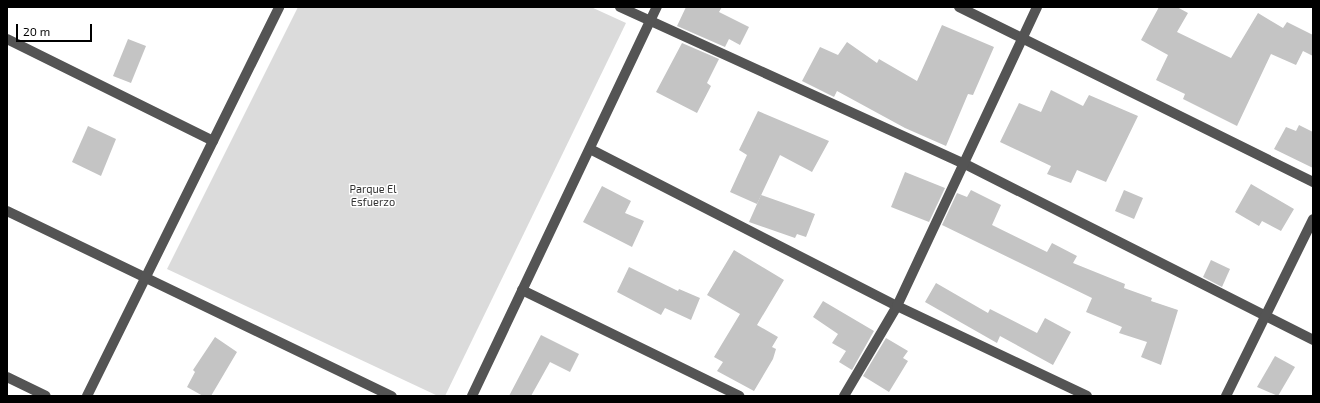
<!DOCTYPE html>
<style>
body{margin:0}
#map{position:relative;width:1320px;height:403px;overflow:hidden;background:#fff;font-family:"Exo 2",sans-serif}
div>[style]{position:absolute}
.green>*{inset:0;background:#dbdbdb}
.building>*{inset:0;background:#c4c4c4}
.minor>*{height:10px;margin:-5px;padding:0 5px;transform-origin:5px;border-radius:5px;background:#545454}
span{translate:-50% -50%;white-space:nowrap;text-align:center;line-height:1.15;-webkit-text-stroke:3px #fff;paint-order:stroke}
.park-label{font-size:11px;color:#323232}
.frame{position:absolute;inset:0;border:8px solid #000;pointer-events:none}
.scale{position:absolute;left:16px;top:24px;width:76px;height:18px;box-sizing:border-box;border:2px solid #000;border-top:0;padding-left:5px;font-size:12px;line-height:14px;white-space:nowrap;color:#000;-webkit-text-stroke:3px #fff;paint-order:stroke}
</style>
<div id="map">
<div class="green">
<i style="clip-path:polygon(298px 7px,591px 7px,626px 23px,445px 396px,438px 396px,167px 269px)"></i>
</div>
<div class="building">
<i style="clip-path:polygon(686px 7px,722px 7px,719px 12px,749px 27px,740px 45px,729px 39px,725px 47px,677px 26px)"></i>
<i style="clip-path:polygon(1159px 7px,1177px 7px,1188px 13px,1177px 32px,1231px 58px,1258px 13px,1283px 28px,1287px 22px,1313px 35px,1313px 56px,1303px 51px,1296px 65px,1271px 54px,1237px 126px,1183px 99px,1185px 94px,1156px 80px,1168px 55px,1141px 40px)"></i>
<i style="clip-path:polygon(942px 25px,994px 47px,973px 95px,968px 94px,946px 146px,905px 128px,837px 91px,834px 97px,802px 81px,820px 47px,838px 55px,847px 42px,877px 63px,879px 59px,917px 81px)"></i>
<i style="clip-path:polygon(128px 39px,146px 46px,131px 83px,113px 76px)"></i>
<i style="clip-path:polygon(682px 43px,719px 59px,707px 83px,711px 86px,697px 113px,656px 92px)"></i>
<i style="clip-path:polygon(1051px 90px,1083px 106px,1089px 95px,1138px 116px,1106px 182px,1077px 170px,1071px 183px,1047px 174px,1051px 166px,1000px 142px,1019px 103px,1041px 112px)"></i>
<i style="clip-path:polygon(758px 111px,829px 141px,812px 172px,780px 155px,757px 204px,730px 192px,747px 155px,739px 150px)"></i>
<i style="clip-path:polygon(1299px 125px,1313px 132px,1313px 168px,1274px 149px,1286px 127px,1296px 131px)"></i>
<i style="clip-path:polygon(88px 126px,116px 139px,101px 176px,72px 162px)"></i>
<i style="clip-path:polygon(905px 172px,945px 188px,929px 222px,891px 207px)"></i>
<i style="clip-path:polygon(1251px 184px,1294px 209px,1281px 231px,1262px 221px,1259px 226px,1235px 212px)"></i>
<i style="clip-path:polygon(602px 186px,631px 201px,625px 213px,644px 221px,632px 247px,583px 222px)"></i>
<i style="clip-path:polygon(971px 190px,1001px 205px,992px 225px,1047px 252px,1052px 243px,1077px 256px,1073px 263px,1125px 284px,1124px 288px,1152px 298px,1151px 301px,1178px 310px,1161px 365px,1141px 357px,1147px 342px,1119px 333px,1122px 327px,1086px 312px,1092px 298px,942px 225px,957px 193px,967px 197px)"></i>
<i style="clip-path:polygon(1124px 190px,1143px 198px,1134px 219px,1115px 211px)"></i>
<i style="clip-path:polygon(761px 195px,815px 214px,806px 237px,797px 234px,795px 238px,749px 222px)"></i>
<i style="clip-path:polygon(734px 250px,784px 280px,757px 325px,778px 337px,772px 347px,776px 349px,773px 359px,754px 391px,717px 371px,723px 362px,714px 357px,740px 314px,707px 295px)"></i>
<i style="clip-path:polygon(1211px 260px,1230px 269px,1222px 287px,1203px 277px)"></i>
<i style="clip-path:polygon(629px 267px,678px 291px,679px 289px,700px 298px,691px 320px,665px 308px,661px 315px,617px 292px)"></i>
<i style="clip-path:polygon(936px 283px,988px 313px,990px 309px,1037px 333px,1045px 318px,1071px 332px,1053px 365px,1000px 336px,997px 343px,925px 302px)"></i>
<i style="clip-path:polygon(823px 301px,874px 331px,852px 370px,839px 362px,846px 351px,832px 343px,838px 334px,813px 317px)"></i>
<i style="clip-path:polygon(541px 335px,579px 354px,570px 372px,550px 362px,531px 396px,509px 396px)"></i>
<i style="clip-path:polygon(215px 337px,237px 352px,211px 396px,203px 396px,187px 387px,195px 372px,193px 370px)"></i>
<i style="clip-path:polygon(886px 338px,908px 351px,903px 358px,908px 361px,889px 392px,863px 376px)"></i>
<i style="clip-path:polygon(1275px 356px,1295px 367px,1278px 396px,1257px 387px)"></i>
</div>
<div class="minor">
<i style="left:620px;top:7px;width:377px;rotate:24.5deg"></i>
<i style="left:963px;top:163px;width:392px;rotate:26.8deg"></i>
<i style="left:959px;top:7px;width:395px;rotate:26.3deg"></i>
<i style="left:7px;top:39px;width:230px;rotate:26.3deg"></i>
<i style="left:590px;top:149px;width:345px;rotate:27.1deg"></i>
<i style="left:897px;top:306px;width:210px;rotate:25.3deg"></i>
<i style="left:7px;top:211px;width:427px;rotate:25.7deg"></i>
<i style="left:522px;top:290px;width:242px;rotate:26deg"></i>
<i style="left:7px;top:377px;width:43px;rotate:26deg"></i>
<i style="left:87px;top:396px;width:434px;rotate:-63.7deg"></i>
<i style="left:472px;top:396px;width:431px;rotate:-64.6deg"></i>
<i style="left:844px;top:396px;width:104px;rotate:-59.5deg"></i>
<i style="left:897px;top:306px;width:330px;rotate:-64.9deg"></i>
<i style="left:1226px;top:396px;width:197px;rotate:-63.8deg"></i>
</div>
<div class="park-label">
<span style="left:373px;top:196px">Parque El<br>Esfuerzo</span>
</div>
<div class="frame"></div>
<div class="scale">20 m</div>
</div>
